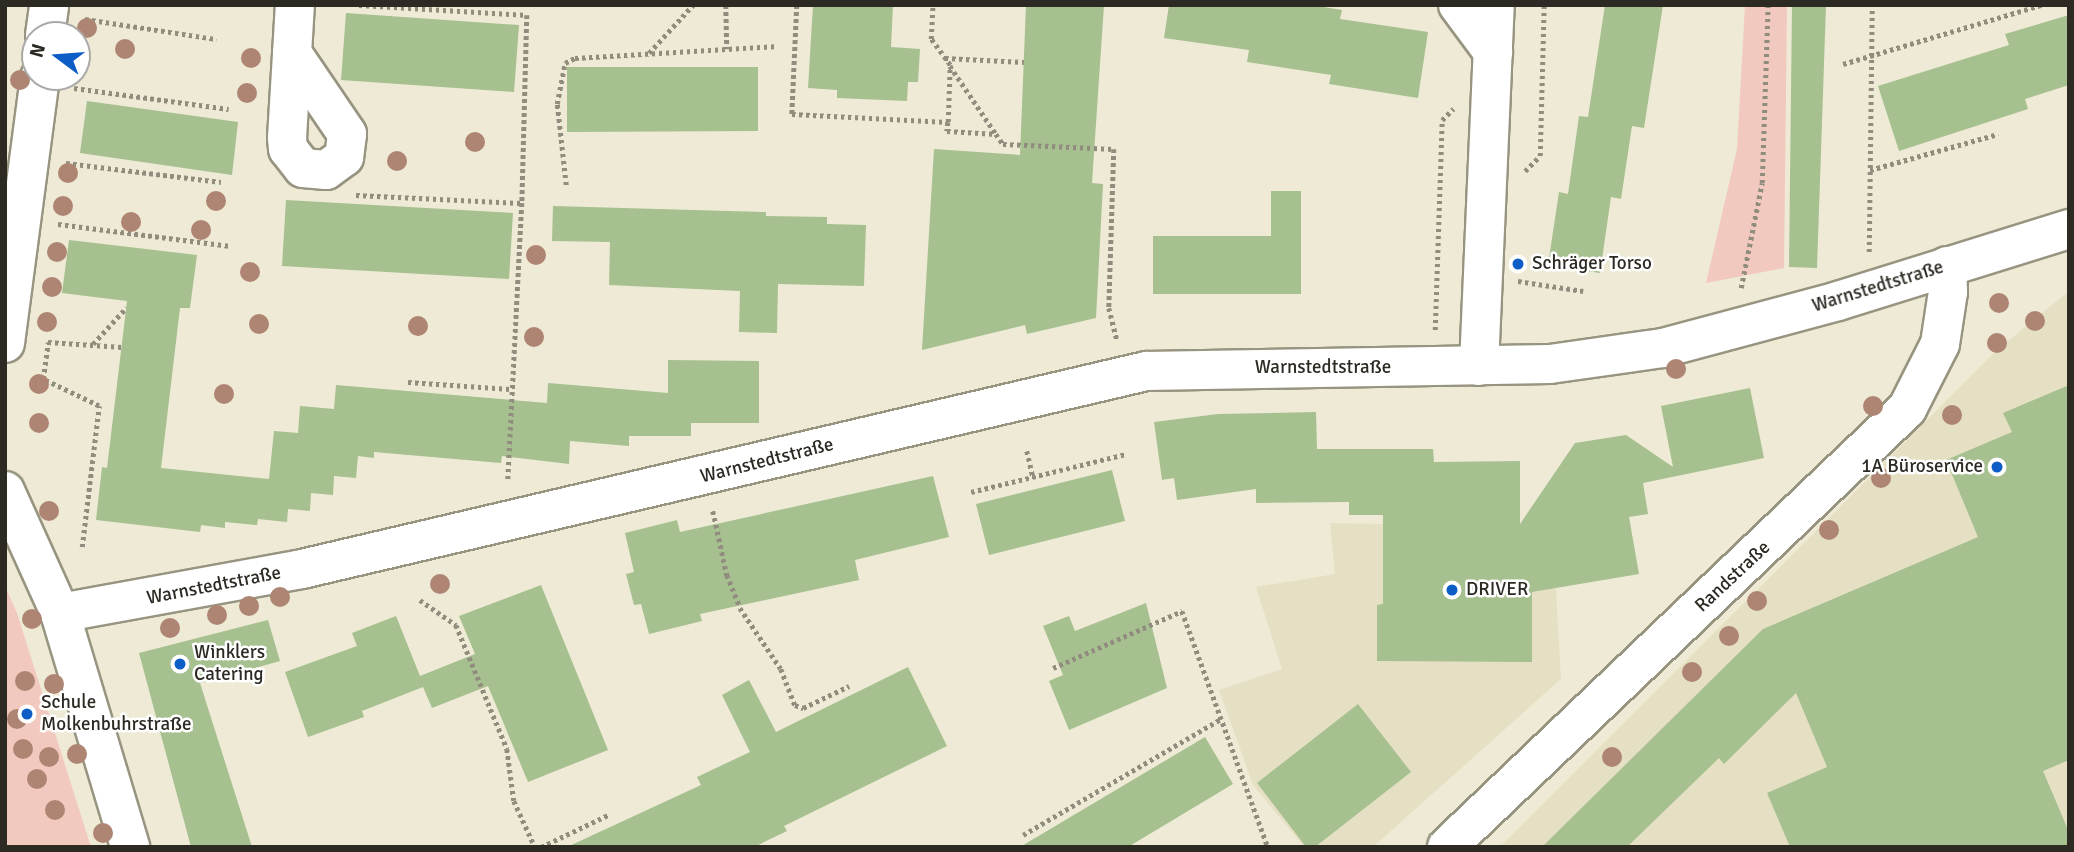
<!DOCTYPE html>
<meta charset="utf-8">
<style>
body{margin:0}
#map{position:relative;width:2074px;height:852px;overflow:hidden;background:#eeead5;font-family:Signika,sans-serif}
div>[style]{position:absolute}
.built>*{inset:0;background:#e5e0c3}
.green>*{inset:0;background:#f2c9be}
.building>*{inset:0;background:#a6c08f}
.path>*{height:4.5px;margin-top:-2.25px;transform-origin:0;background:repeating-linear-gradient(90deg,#908d7e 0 3.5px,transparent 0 7px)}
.roads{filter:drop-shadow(2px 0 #979480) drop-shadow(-2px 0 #979480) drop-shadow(0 2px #979480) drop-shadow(0 -2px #979480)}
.minor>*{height:38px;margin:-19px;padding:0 19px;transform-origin:19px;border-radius:19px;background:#fff}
.trees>*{width:20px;height:20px;margin:-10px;border-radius:50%;background:#ae8573}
.dots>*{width:19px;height:19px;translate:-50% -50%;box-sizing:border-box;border:4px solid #fff;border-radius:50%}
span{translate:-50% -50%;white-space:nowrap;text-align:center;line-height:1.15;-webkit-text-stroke:5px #fff;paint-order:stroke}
.poi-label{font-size:19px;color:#2c2a22}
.left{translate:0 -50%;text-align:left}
.right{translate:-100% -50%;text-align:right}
.street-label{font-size:19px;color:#2c2a22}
.frame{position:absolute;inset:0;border:7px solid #2c2a22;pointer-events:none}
.north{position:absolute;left:21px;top:21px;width:70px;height:70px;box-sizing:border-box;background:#fff;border:2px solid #abaaa7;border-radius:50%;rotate:286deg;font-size:19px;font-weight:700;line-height:28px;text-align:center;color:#2c2a22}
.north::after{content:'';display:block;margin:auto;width:24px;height:32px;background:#0d5dc7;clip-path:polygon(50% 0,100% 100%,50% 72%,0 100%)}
</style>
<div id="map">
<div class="built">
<i style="clip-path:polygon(2069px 291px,2069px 847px,1500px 847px,1997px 350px)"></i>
<i style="clip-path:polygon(1330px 523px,1383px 524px,1383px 531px,1554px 556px,1561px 679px,1373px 847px,1304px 847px,1253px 785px,1219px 690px,1282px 669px,1256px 587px,1335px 574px)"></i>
</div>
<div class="green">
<i style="clip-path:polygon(1745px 5px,1787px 5px,1784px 268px,1706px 283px,1737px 149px)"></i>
<i style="clip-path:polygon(5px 586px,17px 613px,91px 847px,5px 847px)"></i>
</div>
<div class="building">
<i style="clip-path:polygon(813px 5px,893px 5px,891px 47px,920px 49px,918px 82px,908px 82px,907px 101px,837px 98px,837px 90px,808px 88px)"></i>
<i style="clip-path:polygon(1026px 5px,1104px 5px,1092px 183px,1103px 184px,1096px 318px,1027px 334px,1025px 325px,922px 350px,934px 149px,1020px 155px)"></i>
<i style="clip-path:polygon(1169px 5px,1311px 5px,1342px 10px,1340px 19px,1428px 32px,1418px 98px,1329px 84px,1331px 75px,1247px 62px,1249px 50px,1164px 38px)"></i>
<i style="clip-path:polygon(1605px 5px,1663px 5px,1644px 128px,1632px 126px,1621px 199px,1611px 197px,1600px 273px,1548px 265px,1559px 192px,1568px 194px,1579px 116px,1588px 117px)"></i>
<i style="clip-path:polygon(1792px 5px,1826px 5px,1817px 268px,1789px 267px)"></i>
<i style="clip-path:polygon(346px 13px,519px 25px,514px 92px,341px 80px)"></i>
<i style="clip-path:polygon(2069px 15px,2069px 85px,2025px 99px,2028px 109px,1899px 151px,1878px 86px,2009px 45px,2005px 34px)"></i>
<i style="clip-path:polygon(567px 67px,758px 67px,758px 131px,567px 132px)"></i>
<i style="clip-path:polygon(87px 101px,238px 122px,232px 175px,80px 153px)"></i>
<i style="clip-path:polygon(1271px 191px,1301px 191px,1301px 294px,1153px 294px,1153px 236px,1271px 236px)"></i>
<i style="clip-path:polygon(286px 200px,513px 213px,509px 279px,282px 266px)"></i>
<i style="clip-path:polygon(553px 206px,766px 212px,766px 216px,827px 217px,827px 224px,866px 225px,864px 286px,778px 284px,777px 333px,739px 332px,740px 291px,609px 285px,610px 242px,552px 241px)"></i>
<i style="clip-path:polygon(69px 240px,197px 255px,190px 308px,180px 308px,161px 468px,269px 479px,274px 431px,298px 433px,300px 406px,334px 409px,336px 385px,547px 403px,548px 383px,668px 393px,668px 360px,759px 361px,759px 423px,691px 423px,691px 436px,629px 436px,629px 446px,570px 441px,569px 464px,502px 456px,501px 463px,374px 452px,374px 458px,358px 456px,356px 478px,334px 476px,333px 495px,311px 493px,310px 511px,288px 509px,287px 522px,258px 519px,257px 525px,225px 522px,225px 528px,201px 525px,200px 532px,96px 520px,102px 467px,107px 468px,127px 301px,62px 293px)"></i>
<i style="clip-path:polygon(2069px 385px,2069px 760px,2043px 771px,2069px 832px,2069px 847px,1790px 847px,1767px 793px,1827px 767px,1796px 693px,1724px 764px,1719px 758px,1627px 847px,1542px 847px,1763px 629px,1978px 537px,1946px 460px,2012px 432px,2003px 413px)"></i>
<i style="clip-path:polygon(1750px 388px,1764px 458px,1643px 483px,1648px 514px,1629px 517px,1639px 574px,1532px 592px,1532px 662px,1377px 661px,1377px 605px,1383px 604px,1383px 515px,1349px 515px,1349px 502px,1256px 503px,1256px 489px,1177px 500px,1174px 478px,1162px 480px,1154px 422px,1218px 414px,1316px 412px,1317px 449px,1433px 449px,1434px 462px,1520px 461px,1520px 524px,1575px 443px,1626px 435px,1673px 467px,1661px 406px)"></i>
<i style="clip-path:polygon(1112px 470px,1125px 521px,989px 555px,976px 504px)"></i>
<i style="clip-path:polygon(933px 476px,949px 537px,855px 560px,859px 580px,700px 614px,702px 621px,649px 634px,641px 604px,634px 605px,626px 574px,634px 572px,625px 533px,677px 520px,680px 532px)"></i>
<i style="clip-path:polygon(541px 585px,608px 750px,528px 782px,488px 686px,432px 708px,423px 687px,362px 711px,364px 717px,308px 737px,285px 672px,357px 646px,352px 633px,396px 616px,420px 676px,475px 654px,459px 616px)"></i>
<i style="clip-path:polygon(1146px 603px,1167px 688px,1069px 730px,1049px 681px,1063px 675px,1043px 626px,1069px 616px,1075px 631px)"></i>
<i style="clip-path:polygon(268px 620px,280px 661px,200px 683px,252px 847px,191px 847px,139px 653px)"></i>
<i style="clip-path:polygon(908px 667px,947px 746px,784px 826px,787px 831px,754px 847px,567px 847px,701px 785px,697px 777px,750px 752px,722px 695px,749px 680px,776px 732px)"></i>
<i style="clip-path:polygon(1358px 704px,1411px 772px,1315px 847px,1306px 847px,1257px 783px)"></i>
<i style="clip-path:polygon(1205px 737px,1233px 784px,1128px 847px,1020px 847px)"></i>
</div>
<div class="path">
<i style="left:359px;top:5px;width:168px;rotate:3.4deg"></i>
<i style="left:527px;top:15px;width:188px;rotate:91.5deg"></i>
<i style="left:726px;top:5px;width:44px;rotate:88.7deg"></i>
<i style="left:797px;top:5px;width:109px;rotate:92.6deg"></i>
<i style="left:792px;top:114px;width:156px;rotate:2.9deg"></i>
<i style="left:948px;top:122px;width:57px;rotate:-88deg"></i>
<i style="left:950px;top:65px;width:32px;rotate:-126deg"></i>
<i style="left:931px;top:39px;width:34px;rotate:-87deg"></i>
<i style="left:85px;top:19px;width:133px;rotate:8.7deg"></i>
<i style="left:649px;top:53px;width:65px;rotate:-47.5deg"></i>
<i style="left:945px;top:58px;width:79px;rotate:2.9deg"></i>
<i style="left:1843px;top:64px;width:207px;rotate:-16.6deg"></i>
<i style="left:950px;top:66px;width:82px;rotate:55.9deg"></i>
<i style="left:74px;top:88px;width:156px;rotate:7.7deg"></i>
<i style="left:948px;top:122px;width:9px;rotate:96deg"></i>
<i style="left:947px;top:131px;width:49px;rotate:3.5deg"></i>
<i style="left:996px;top:134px;width:12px;rotate:55deg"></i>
<i style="left:1003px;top:144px;width:111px;rotate:2.6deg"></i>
<i style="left:1114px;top:149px;width:159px;rotate:91.8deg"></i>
<i style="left:1109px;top:308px;width:33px;rotate:76deg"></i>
<i style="left:66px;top:163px;width:156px;rotate:7deg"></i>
<i style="left:1870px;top:170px;width:133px;rotate:-15.7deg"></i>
<i style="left:1525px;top:171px;width:21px;rotate:-45deg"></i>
<i style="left:1540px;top:156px;width:151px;rotate:-88.5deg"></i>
<i style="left:566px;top:185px;width:81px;rotate:-96.3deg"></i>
<i style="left:557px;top:104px;width:42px;rotate:-79deg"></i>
<i style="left:565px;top:63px;width:11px;rotate:-27deg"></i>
<i style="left:575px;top:58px;width:200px;rotate:-3.4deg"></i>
<i style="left:356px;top:195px;width:166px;rotate:2.8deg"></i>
<i style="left:522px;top:203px;width:280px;rotate:92.9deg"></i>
<i style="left:58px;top:224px;width:172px;rotate:7.3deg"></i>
<i style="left:1869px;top:252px;width:247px;rotate:-89.3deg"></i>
<i style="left:1518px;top:281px;width:66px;rotate:8.7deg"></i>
<i style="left:1741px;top:288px;width:107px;rotate:-78.7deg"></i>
<i style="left:1762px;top:183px;width:178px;rotate:-88.1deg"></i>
<i style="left:1435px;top:330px;width:210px;rotate:-88.1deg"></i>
<i style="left:1442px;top:120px;width:16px;rotate:-45deg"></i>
<i style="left:93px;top:344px;width:49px;rotate:-47.5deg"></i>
<i style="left:408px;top:382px;width:103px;rotate:3.9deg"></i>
<i style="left:1027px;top:451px;width:27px;rotate:77deg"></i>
<i style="left:971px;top:492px;width:160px;rotate:-13.8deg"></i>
<i style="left:713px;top:511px;width:66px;rotate:77.7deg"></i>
<i style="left:727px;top:575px;width:35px;rotate:68deg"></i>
<i style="left:740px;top:608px;width:73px;rotate:56.1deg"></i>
<i style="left:781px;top:669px;width:39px;rotate:69deg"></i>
<i style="left:795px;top:705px;width:9px;rotate:21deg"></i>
<i style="left:803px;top:708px;width:51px;rotate:-25.6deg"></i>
<i style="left:82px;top:547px;width:142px;rotate:-83.1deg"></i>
<i style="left:99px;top:406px;width:62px;rotate:-154.3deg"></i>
<i style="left:43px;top:379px;width:37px;rotate:-82deg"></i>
<i style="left:48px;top:342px;width:74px;rotate:3.9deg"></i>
<i style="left:420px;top:600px;width:44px;rotate:34.8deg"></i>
<i style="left:456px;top:625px;width:134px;rotate:67.6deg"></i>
<i style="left:507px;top:749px;width:52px;rotate:82.3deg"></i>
<i style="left:514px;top:801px;width:51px;rotate:65.5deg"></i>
<i style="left:1053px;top:668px;width:141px;rotate:-23.8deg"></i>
<i style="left:1182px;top:611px;width:251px;rotate:70deg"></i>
<i style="left:1023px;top:835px;width:229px;rotate:-30.4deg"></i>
<i style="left:541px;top:847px;width:76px;rotate:-25.6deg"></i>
</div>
<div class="roads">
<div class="minor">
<i style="left:1458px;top:5px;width:59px;rotate:53.3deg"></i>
<i style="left:45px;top:35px;width:30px;rotate:-82deg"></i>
<i style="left:292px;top:53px;width:98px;rotate:55.8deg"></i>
<i style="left:347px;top:134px;width:23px;rotate:97deg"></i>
<i style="left:344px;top:157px;width:22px;rotate:144deg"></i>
<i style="left:326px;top:170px;width:23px;rotate:-175deg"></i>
<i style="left:303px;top:168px;width:24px;rotate:-128deg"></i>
<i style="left:288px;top:149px;width:11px;rotate:-95deg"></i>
<i style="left:287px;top:138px;width:133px;rotate:-86.6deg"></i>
<i style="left:5px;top:343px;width:268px;rotate:-82.5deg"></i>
<i style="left:1479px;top:366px;width:361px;rotate:-87.5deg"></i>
<i style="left:5px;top:491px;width:134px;rotate:65.7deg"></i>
<i style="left:60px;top:613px;width:244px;rotate:73.3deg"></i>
<i style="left:60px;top:613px;width:246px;rotate:-10.3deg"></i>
<i style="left:302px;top:569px;width:867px;rotate:-13.2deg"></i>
<i style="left:1146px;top:371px;width:404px;rotate:-1deg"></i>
<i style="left:1550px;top:364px;width:114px;rotate:-8.1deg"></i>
<i style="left:1663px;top:348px;width:181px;rotate:-15deg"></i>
<i style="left:1838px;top:301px;width:242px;rotate:-17.3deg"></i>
<i style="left:1447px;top:847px;width:635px;rotate:-43.6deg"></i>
<i style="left:1907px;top:409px;width:73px;rotate:-63.1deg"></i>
<i style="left:1940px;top:344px;width:53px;rotate:-81.3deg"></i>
<i style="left:1948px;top:292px;width:26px;rotate:-92deg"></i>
</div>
</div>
<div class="trees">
<i style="left:87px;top:28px"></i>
<i style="left:125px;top:49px"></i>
<i style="left:251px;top:58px"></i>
<i style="left:20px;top:80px"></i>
<i style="left:247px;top:93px"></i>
<i style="left:475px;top:142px"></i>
<i style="left:397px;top:161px"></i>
<i style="left:68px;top:173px"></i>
<i style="left:216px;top:201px"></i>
<i style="left:63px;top:206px"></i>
<i style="left:131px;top:222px"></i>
<i style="left:201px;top:230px"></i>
<i style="left:57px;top:252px"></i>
<i style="left:536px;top:255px"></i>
<i style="left:250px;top:272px"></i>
<i style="left:52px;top:287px"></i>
<i style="left:1999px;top:303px"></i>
<i style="left:2035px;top:321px"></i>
<i style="left:47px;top:322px"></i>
<i style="left:259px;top:324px"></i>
<i style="left:418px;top:326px"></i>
<i style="left:534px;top:337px"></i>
<i style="left:1997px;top:343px"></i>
<i style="left:1676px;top:369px"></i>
<i style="left:39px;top:384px"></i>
<i style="left:224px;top:394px"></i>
<i style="left:1873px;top:406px"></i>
<i style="left:1952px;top:415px"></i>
<i style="left:39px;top:423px"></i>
<i style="left:1881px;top:478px"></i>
<i style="left:49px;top:511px"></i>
<i style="left:1829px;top:530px"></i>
<i style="left:440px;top:584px"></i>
<i style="left:280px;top:597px"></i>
<i style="left:1757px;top:601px"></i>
<i style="left:249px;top:606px"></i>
<i style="left:217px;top:615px"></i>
<i style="left:32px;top:619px"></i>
<i style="left:170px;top:628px"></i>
<i style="left:1729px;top:636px"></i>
<i style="left:1692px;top:672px"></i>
<i style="left:25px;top:681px"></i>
<i style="left:54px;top:684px"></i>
<i style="left:17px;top:719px"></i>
<i style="left:23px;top:749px"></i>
<i style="left:77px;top:754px"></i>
<i style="left:49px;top:757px"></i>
<i style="left:1612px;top:757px"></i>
<i style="left:37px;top:779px"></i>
<i style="left:55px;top:810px"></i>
<i style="left:103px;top:833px"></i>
</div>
<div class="dots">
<i style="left:1518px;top:264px;background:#0d5dc7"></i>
<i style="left:1997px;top:467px;background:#0d5dc7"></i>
<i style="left:1452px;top:590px;background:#0d5dc7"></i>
<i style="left:180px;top:664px;background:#0d5dc7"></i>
<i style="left:27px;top:714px;background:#0d5dc7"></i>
</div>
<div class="poi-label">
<span class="left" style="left:1532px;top:264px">Schräger Torso</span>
<span class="right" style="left:1983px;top:467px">1A Büroservice</span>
<span class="left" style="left:1466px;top:590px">DRIVER</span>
<span class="left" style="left:194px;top:664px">Winklers<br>Catering</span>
<span class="left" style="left:41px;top:714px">Schule<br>Molkenbuhrstraße</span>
</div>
<div class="street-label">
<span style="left:1878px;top:287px;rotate:-17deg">Warnstedtstraße</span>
<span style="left:1323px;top:368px">Warnstedtstraße</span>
<span style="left:767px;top:461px;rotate:-14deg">Warnstedtstraße</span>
<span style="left:1733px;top:577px;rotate:-43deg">Randstraße</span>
<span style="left:214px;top:586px;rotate:-11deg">Warnstedtstraße</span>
</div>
<div class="frame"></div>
<div class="north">N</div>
</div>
